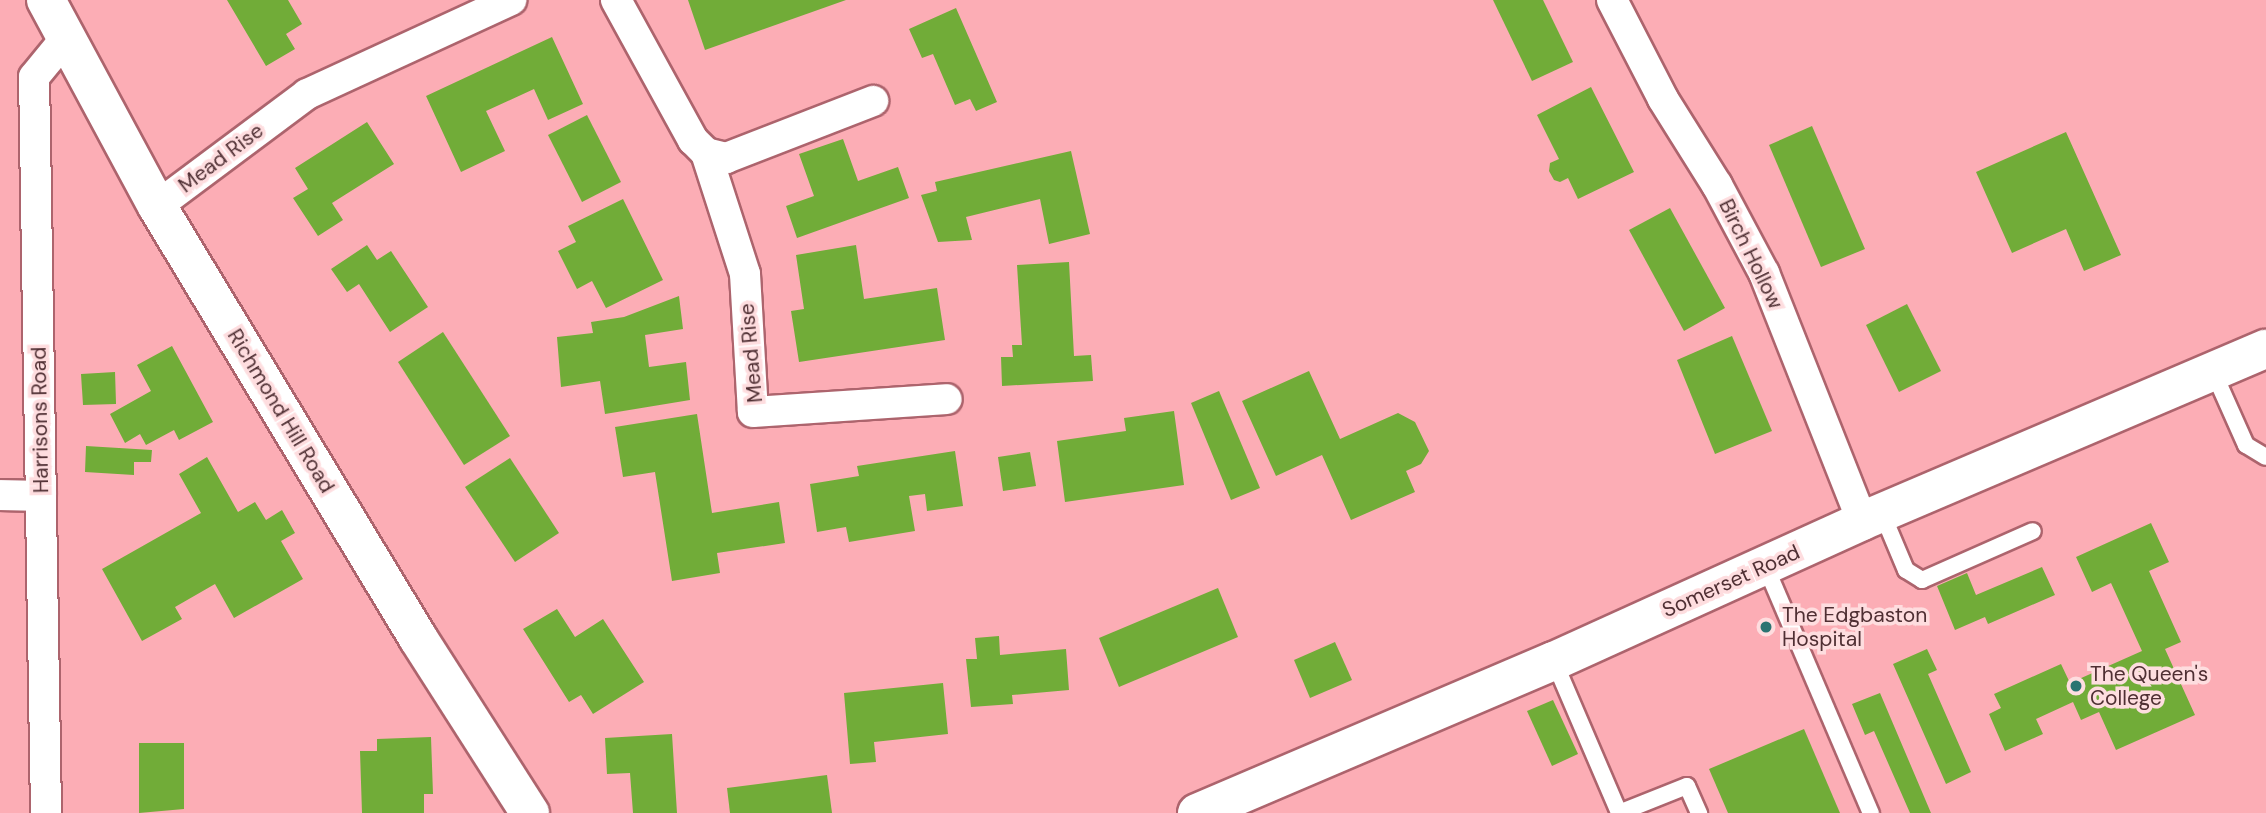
<!DOCTYPE html>
<style>
body{margin:0}
#map{position:relative;width:2266px;height:813px;overflow:hidden;background:#fcadb5;font-family:"DM Sans",sans-serif}
div>[style]{position:absolute}
.building>*{inset:0;background:#71ac38}
.roads{filter:drop-shadow(2px 0 #ad646d) drop-shadow(-2px 0 #ad646d) drop-shadow(0 2px #ad646d) drop-shadow(0 -2px #ad646d)}
.service>*{height:16px;margin:-8px;padding:0 8px;transform-origin:8px;border-radius:8px;background:#fff}
.minor>*{height:30px;margin:-15px;padding:0 15px;transform-origin:15px;border-radius:15px;background:#fff}
.tertiary>*{height:38px;margin:-19px;padding:0 19px;transform-origin:19px;border-radius:19px;background:#fff}
.dots>*{width:19px;height:19px;translate:-50% -50%;box-sizing:border-box;border:4px solid #fedddf;border-radius:50%}
span{translate:-50% -50%;white-space:nowrap;text-align:center;line-height:1.15;-webkit-text-stroke:7px #fedddf;paint-order:stroke}
.street-label{font-size:21px;color:#4f2f33}
.poi-label{font-size:21px;color:#4f2f33}
.left{translate:0 -50%;text-align:left}
</style>
<div id="map">
<div class="building">
<i style="clip-path:polygon(227px 0,288px 0,302px 24px,286px 34px,295px 49px,266px 66px)"></i>
<i style="clip-path:polygon(688px 0,846px 0,705px 50px)"></i>
<i style="clip-path:polygon(1493px 0,1543px 0,1573px 62px,1532px 81px)"></i>
<i style="clip-path:polygon(956px 8px,997px 102px,976px 111px,970px 99px,955px 105px,933px 54px,922px 58px,909px 29px)"></i>
<i style="clip-path:polygon(552px 37px,583px 104px,548px 120px,534px 89px,486px 111px,505px 151px,461px 172px,426px 96px)"></i>
<i style="clip-path:polygon(1591px 87px,1634px 172px,1578px 199px,1568px 178px,1560px 182px,1554px 180px,1549px 171px,1550px 163px,1559px 159px,1537px 115px)"></i>
<i style="clip-path:polygon(587px 115px,621px 182px,582px 202px,548px 135px)"></i>
<i style="clip-path:polygon(367px 122px,394px 164px,332px 203px,343px 220px,318px 236px,293px 198px,308px 189px,295px 168px)"></i>
<i style="clip-path:polygon(1812px 126px,1865px 249px,1821px 267px,1769px 145px)"></i>
<i style="clip-path:polygon(2066px 132px,2121px 255px,2084px 271px,2066px 229px,2012px 253px,1976px 172px)"></i>
<i style="clip-path:polygon(843px 139px,858px 181px,898px 167px,909px 198px,797px 238px,786px 206px,814px 196px,799px 154px)"></i>
<i style="clip-path:polygon(1071px 151px,1090px 234px,1049px 244px,1040px 199px,966px 217px,972px 240px,938px 242px,921px 195px,937px 191px,935px 182px)"></i>
<i style="clip-path:polygon(623px 199px,663px 280px,606px 308px,592px 281px,577px 289px,558px 251px,576px 242px,568px 226px)"></i>
<i style="clip-path:polygon(1670px 208px,1725px 308px,1684px 331px,1629px 230px)"></i>
<i style="clip-path:polygon(367px 245px,377px 260px,391px 251px,428px 307px,390px 332px,359px 284px,347px 292px,331px 269px)"></i>
<i style="clip-path:polygon(856px 245px,864px 299px,937px 288px,945px 340px,799px 362px,791px 311px,804px 309px,796px 255px)"></i>
<i style="clip-path:polygon(1069px 262px,1074px 356px,1091px 355px,1093px 381px,1002px 386px,1001px 357px,1013px 357px,1012px 345px,1022px 345px,1017px 265px)"></i>
<i style="clip-path:polygon(679px 296px,683px 329px,645px 335px,649px 367px,686px 362px,690px 400px,605px 414px,600px 381px,561px 387px,557px 337px,593px 333px,591px 322px,624px 317px)"></i>
<i style="clip-path:polygon(1907px 304px,1941px 371px,1899px 392px,1866px 325px)"></i>
<i style="clip-path:polygon(443px 332px,510px 436px,464px 465px,398px 362px)"></i>
<i style="clip-path:polygon(1732px 336px,1772px 431px,1715px 454px,1677px 360px)"></i>
<i style="clip-path:polygon(172px 346px,213px 422px,179px 440px,174px 430px,146px 445px,140px 434px,125px 443px,110px 414px,151px 391px,137px 365px)"></i>
<i style="clip-path:polygon(1309px 371px,1340px 439px,1398px 413px,1415px 422px,1429px 451px,1421px 464px,1406px 471px,1415px 492px,1351px 520px,1322px 455px,1276px 476px,1242px 401px)"></i>
<i style="clip-path:polygon(115px 372px,116px 404px,83px 405px,81px 374px)"></i>
<i style="clip-path:polygon(1219px 391px,1260px 488px,1231px 500px,1191px 403px)"></i>
<i style="clip-path:polygon(1174px 411px,1184px 485px,1065px 502px,1057px 441px,1126px 431px,1124px 418px)"></i>
<i style="clip-path:polygon(697px 414px,712px 513px,779px 502px,785px 543px,717px 553px,720px 573px,672px 581px,655px 472px,623px 477px,615px 427px)"></i>
<i style="clip-path:polygon(86px 446px,152px 450px,151px 462px,134px 462px,134px 475px,85px 472px)"></i>
<i style="clip-path:polygon(955px 451px,963px 506px,927px 511px,925px 494px,909px 496px,915px 531px,849px 542px,846px 527px,817px 532px,810px 484px,859px 476px,857px 466px)"></i>
<i style="clip-path:polygon(1030px 452px,1036px 486px,1003px 491px,998px 457px)"></i>
<i style="clip-path:polygon(207px 457px,238px 512px,255px 502px,266px 520px,282px 510px,295px 533px,281px 541px,303px 579px,234px 618px,215px 584px,175px 607px,182px 619px,142px 641px,102px 569px,201px 513px,179px 474px)"></i>
<i style="clip-path:polygon(510px 458px,559px 533px,515px 562px,465px 487px)"></i>
<i style="clip-path:polygon(2151px 523px,2169px 562px,2149px 571px,2181px 642px,2165px 649px,2195px 715px,2116px 750px,2099px 712px,2081px 720px,2073px 702px,2036px 719px,2043px 734px,2005px 751px,1989px 714px,2001px 708px,1994px 694px,2061px 664px,2070px 683px,2142px 651px,2111px 583px,2092px 592px,2076px 557px)"></i>
<i style="clip-path:polygon(2042px 567px,2055px 595px,1988px 624px,1985px 617px,1955px 630px,1937px 586px,1967px 573px,1976px 595px)"></i>
<i style="clip-path:polygon(1218px 588px,1238px 637px,1119px 687px,1099px 638px)"></i>
<i style="clip-path:polygon(557px 609px,575px 637px,603px 619px,644px 682px,593px 714px,581px 695px,569px 702px,523px 629px)"></i>
<i style="clip-path:polygon(999px 636px,1000px 655px,1066px 649px,1069px 690px,1012px 695px,1013px 704px,971px 707px,966px 659px,977px 659px,975px 638px)"></i>
<i style="clip-path:polygon(1335px 642px,1352px 680px,1310px 698px,1294px 660px)"></i>
<i style="clip-path:polygon(1927px 649px,1937px 670px,1928px 674px,1971px 772px,1946px 784px,1893px 664px)"></i>
<i style="clip-path:polygon(943px 683px,948px 734px,874px 742px,876px 762px,850px 764px,844px 693px)"></i>
<i style="clip-path:polygon(1880px 693px,1931px 813px,1910px 813px,1874px 731px,1865px 735px,1852px 704px)"></i>
<i style="clip-path:polygon(1553px 700px,1578px 754px,1552px 766px,1527px 711px)"></i>
<i style="clip-path:polygon(1804px 729px,1840px 813px,1728px 813px,1709px 769px)"></i>
<i style="clip-path:polygon(672px 734px,677px 813px,633px 813px,630px 773px,607px 774px,605px 738px)"></i>
<i style="clip-path:polygon(431px 737px,433px 794px,424px 794px,424px 813px,362px 813px,360px 751px,377px 751px,377px 739px)"></i>
<i style="clip-path:polygon(139px 743px,184px 743px,184px 809px,139px 813px)"></i>
<i style="clip-path:polygon(827px 775px,832px 813px,730px 813px,727px 788px)"></i>
</div>
<div class="roads">
<div class="service">
<i style="left:2213px;top:371px;width:81px;rotate:66deg"></i>
<i style="left:2246px;top:445px;width:23px;rotate:31deg"></i>
<i style="left:1882px;top:513px;width:62px;rotate:67.2deg"></i>
<i style="left:1906px;top:570px;width:19px;rotate:32deg"></i>
<i style="left:1922px;top:580px;width:121px;rotate:-23.8deg"></i>
<i style="left:1765px;top:565px;width:270px;rotate:66.9deg"></i>
<i style="left:1554px;top:661px;width:165px;rotate:66.8deg"></i>
<i style="left:1619px;top:813px;width:73px;rotate:-21.7deg"></i>
<i style="left:1687px;top:786px;width:30px;rotate:66deg"></i>
</div>
<div class="minor">
<i style="left:616px;top:0;width:160px;rotate:61.2deg"></i>
<i style="left:693px;top:140px;width:18px;rotate:45deg"></i>
<i style="left:706px;top:153px;width:127px;rotate:72.1deg"></i>
<i style="left:745px;top:274px;width:138px;rotate:86.7deg"></i>
<i style="left:753px;top:412px;width:194px;rotate:-3.8deg"></i>
<i style="left:1612px;top:0;width:111px;rotate:62.7deg"></i>
<i style="left:1663px;top:99px;width:102px;rotate:57.9deg"></i>
<i style="left:1717px;top:185px;width:100px;rotate:61.9deg"></i>
<i style="left:1764px;top:273px;width:267px;rotate:68.4deg"></i>
<i style="left:706px;top:153px;width:21px;rotate:14deg"></i>
<i style="left:726px;top:158px;width:158px;rotate:-21.2deg"></i>
<i style="left:157px;top:206px;width:187px;rotate:-36.7deg"></i>
<i style="left:307px;top:94px;width:225px;rotate:-24.7deg"></i>
<i style="left:0;top:495px;width:41px;rotate:1.4deg"></i>
<i style="left:46px;top:813px;width:736px;rotate:-90.93deg"></i>
<i style="left:34px;top:77px;width:50px;rotate:-50.6deg"></i>
</div>
<div class="tertiary">
<i style="left:46px;top:0;width:234px;rotate:61.7deg"></i>
<i style="left:157px;top:206px;width:505px;rotate:58.86deg"></i>
<i style="left:418px;top:638px;width:208px;rotate:57.4deg"></i>
<i style="left:1197px;top:813px;width:388px;rotate:-23.1deg"></i>
<i style="left:1554px;top:661px;width:338px;rotate:-24.4deg"></i>
<i style="left:1862px;top:521px;width:439px;rotate:-23.1deg"></i>
</div>
</div>
<div class="dots">
<i style="left:1766px;top:627px;background:#2a7472"></i>
<i style="left:2076px;top:686px;background:#2a7472"></i>
</div>
<div class="street-label">
<span style="left:221px;top:158px;rotate:-37deg">Mead Rise</span>
<span style="left:1751px;top:254px;rotate:64deg">Birch Hollow</span>
<span style="left:751px;top:353px;rotate:-95deg">Mead Rise</span>
<span style="left:281px;top:411px;rotate:59deg">Richmond Hill Road</span>
<span style="left:40px;top:420px;rotate:-91deg">Harrisons Road</span>
<span style="left:1731px;top:581px;rotate:-24deg">Somerset Road</span>
</div>
<div class="poi-label">
<span class="left" style="left:1782px;top:627px">The Edgbaston<br>Hospital</span>
<span class="left" style="left:2090px;top:686px">The Queen's<br>College</span>
</div>
</div>
